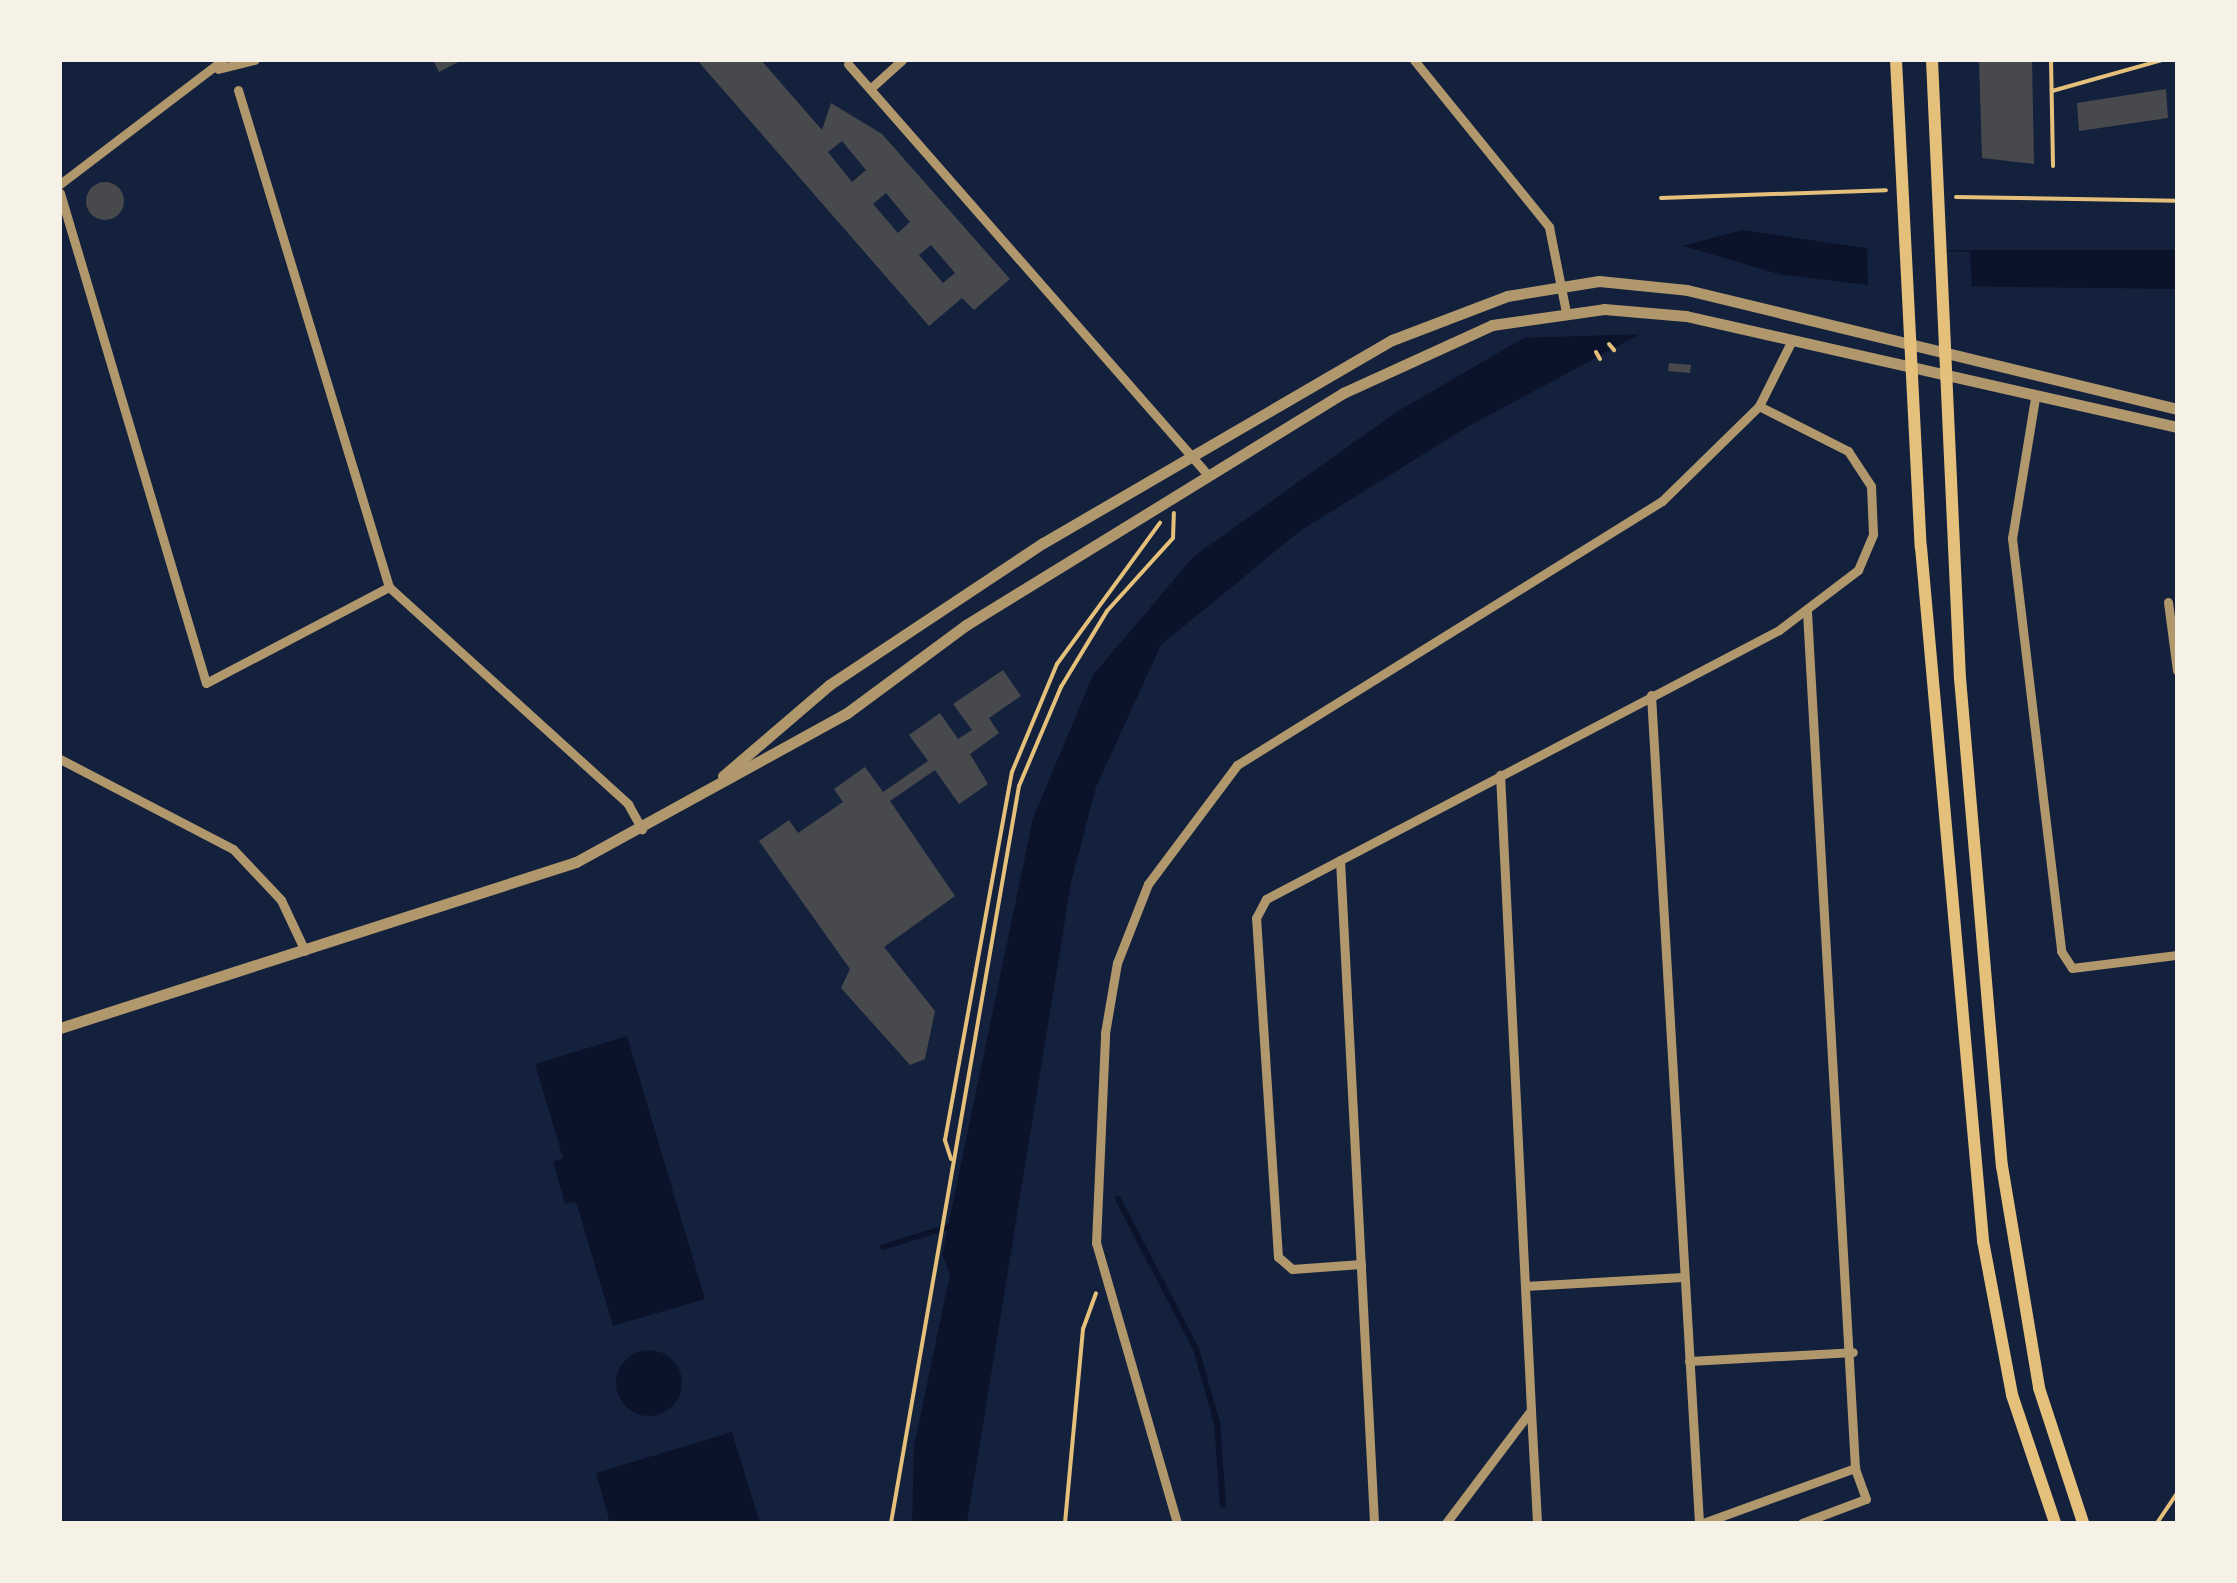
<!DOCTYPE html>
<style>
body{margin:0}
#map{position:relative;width:2237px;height:1583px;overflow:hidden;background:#14213d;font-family:"Archivo Narrow",sans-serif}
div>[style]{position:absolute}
.water>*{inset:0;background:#0b132b}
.round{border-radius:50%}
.pier>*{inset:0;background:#14213d}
.stream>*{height:6px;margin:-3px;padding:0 3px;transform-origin:3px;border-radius:3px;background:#0b132b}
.building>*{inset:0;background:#48494c}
.path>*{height:4px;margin:-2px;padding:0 2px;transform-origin:2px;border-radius:2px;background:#e5c07b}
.minor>*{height:9px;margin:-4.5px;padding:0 4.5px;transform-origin:4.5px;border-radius:4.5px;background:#b1986c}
.tertiary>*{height:11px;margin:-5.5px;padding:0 5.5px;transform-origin:5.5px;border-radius:5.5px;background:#b1986c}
.secondary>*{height:12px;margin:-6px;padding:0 6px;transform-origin:6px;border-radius:6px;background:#e5c07b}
span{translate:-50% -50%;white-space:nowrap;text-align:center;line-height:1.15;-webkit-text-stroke:10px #f6f1e7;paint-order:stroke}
.frame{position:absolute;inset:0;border:62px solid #f6f1e7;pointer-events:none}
</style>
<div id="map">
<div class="water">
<i style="clip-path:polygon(1742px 230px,1879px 250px,2177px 250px,2177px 289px,1867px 285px,1785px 275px,1642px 333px,1469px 426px,1300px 531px,1161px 645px,1096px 787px,1071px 883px,967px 1523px,912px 1523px,914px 1446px,950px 1274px,942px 1255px,1033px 818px,1093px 675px,1194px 556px,1398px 411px,1682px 246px)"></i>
<i style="clip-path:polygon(627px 1036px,705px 1299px,613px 1326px,576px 1202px,565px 1204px,553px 1162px,563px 1158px,535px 1064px)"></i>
<i class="round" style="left:616px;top:1350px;width:66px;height:66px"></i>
<i style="clip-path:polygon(732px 1432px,760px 1523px,610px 1523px,596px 1473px)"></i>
</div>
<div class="pier">
<i style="clip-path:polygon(1680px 245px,1785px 276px,1644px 334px,1520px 338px)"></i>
<i style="clip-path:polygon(1867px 248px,1970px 252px,1972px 290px,1868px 285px)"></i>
</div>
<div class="stream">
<i style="left:1118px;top:1199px;width:169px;rotate:62.5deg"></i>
<i style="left:1196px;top:1349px;width:77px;rotate:74.2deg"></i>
<i style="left:1217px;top:1423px;width:82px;rotate:85.8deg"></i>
<i style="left:883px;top:1247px;width:68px;rotate:-17.1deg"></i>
</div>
<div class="building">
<i style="clip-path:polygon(433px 60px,462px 60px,439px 72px)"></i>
<i style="clip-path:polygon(evenodd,697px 60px,761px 60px,822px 130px,831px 103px,882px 134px,1010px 279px,974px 310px,962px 298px,929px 326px,697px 60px,842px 141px,866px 170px,852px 182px,828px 152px,842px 141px,697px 60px,886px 193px,910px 222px,898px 233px,873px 204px,886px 193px,697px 60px,931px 245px,955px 273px,943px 283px,919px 255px,931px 245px)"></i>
<i style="clip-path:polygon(1979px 60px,2032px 60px,2034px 164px,1982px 158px)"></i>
<i style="clip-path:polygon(2166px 89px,2168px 118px,2079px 131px,2077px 103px)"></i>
<i class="round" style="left:86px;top:182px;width:38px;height:38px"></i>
<i style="clip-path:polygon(1669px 363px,1691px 365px,1690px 373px,1668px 371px)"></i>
<i style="clip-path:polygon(1003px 670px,1021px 696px,989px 718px,999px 733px,970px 754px,988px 784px,959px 804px,935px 770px,890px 801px,955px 896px,884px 947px,935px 1011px,925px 1059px,910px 1065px,841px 988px,850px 969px,759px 841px,789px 820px,798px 833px,843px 802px,834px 789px,865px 767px,883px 792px,928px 761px,909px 735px,940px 713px,958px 739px,972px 730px,953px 704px)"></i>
</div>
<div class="path">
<i style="left:2051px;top:60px;width:106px;rotate:88.9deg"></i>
<i style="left:2052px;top:91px;width:114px;rotate:-15.7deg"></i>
<i style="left:1956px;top:197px;width:221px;rotate:1deg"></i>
<i style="left:1661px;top:198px;width:225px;rotate:-2deg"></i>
<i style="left:1609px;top:344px;width:8px;rotate:50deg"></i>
<i style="left:1596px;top:352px;width:8px;rotate:60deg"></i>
<i style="left:951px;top:1159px;width:20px;rotate:-108deg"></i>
<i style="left:945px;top:1140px;width:374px;rotate:-79.7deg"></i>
<i style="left:1012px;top:772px;width:117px;rotate:-67.4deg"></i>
<i style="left:1057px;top:664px;width:175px;rotate:-53.9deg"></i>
<i style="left:891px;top:1523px;width:748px;rotate:-80.15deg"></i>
<i style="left:1019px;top:786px;width:108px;rotate:-67deg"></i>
<i style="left:1061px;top:687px;width:89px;rotate:-58.8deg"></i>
<i style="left:1107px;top:611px;width:98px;rotate:-47.9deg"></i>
<i style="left:1173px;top:538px;width:25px;rotate:-88deg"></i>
<i style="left:1065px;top:1523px;width:195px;rotate:-84.7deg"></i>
<i style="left:1083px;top:1329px;width:38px;rotate:-70deg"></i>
<i style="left:2157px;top:1523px;width:36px;rotate:-56deg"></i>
</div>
<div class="minor">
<i style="left:1414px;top:60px;width:215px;rotate:51deg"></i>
<i style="left:1549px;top:227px;width:87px;rotate:78.7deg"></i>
<i style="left:848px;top:64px;width:545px;rotate:48.79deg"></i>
<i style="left:218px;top:69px;width:38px;rotate:-14deg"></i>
<i style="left:871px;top:88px;width:42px;rotate:-42.1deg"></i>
<i style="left:238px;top:90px;width:519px;rotate:73.1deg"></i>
<i style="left:389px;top:587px;width:323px;rotate:42.2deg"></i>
<i style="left:628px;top:804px;width:29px;rotate:61deg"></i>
<i style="left:60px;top:184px;width:205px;rotate:-37.3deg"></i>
<i style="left:60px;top:193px;width:511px;rotate:73.41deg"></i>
<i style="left:206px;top:683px;width:207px;rotate:-27.7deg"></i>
<i style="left:2035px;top:398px;width:142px;rotate:99.3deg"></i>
<i style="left:2012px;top:538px;width:416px;rotate:83.2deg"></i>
<i style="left:2061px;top:951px;width:20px;rotate:57deg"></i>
<i style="left:2072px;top:968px;width:106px;rotate:-7.1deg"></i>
<i style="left:2168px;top:602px;width:69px;rotate:82.5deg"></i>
<i style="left:1651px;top:695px;width:829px;rotate:86.68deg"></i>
<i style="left:60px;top:759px;width:195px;rotate:27.5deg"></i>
<i style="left:233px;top:849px;width:70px;rotate:46.7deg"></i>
<i style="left:281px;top:900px;width:56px;rotate:64.8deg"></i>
<i style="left:1340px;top:860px;width:664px;rotate:87.06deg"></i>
<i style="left:1361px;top:1264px;width:69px;rotate:175.9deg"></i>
<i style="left:1292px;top:1269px;width:18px;rotate:-139deg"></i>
<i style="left:1278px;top:1257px;width:340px;rotate:-93.7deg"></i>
<i style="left:1256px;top:918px;width:21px;rotate:-62deg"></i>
<i style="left:1266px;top:899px;width:579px;rotate:-27.67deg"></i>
<i style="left:1779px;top:630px;width:99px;rotate:-37.2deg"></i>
<i style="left:1858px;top:570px;width:39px;rotate:-67deg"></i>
<i style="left:1873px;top:534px;width:48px;rotate:-92.4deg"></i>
<i style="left:1871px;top:486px;width:42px;rotate:-123.3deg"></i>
<i style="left:1848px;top:451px;width:100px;rotate:-153.2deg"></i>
<i style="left:1525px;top:1286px;width:158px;rotate:-3.3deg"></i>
<i style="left:1689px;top:1361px;width:164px;rotate:-3.1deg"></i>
<i style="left:1531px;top:1411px;width:112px;rotate:86.9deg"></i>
<i style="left:1177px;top:1523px;width:291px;rotate:-106.1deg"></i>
<i style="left:1096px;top:1243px;width:210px;rotate:-87.5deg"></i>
<i style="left:1105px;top:1033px;width:71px;rotate:-80.3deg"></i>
<i style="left:1117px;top:963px;width:85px;rotate:-68.6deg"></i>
<i style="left:1148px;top:884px;width:149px;rotate:-53.2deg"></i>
<i style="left:1237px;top:765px;width:500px;rotate:-31.85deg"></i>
<i style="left:1662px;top:501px;width:136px;rotate:-44.4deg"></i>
<i style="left:1759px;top:406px;width:72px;rotate:-63.4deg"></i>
<i style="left:1446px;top:1523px;width:141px;rotate:-53deg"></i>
<i style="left:1531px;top:1410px;width:636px;rotate:-92.79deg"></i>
<i style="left:1703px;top:1523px;width:162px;rotate:-19.9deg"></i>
<i style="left:1855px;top:1468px;width:857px;rotate:-93.21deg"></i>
<i style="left:1802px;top:1523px;width:68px;rotate:-20.6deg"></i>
<i style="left:1866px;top:1499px;width:33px;rotate:-110deg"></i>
</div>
<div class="tertiary">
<i style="left:723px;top:776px;width:140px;rotate:-40.6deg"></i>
<i style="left:829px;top:685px;width:257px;rotate:-33.6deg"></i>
<i style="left:1043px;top:543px;width:404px;rotate:-30.2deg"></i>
<i style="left:1392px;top:340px;width:123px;rotate:-20.9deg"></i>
<i style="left:1507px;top:296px;width:93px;rotate:-9.3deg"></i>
<i style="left:1599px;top:281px;width:88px;rotate:5.8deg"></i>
<i style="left:1687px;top:290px;width:504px;rotate:13.65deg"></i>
<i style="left:60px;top:1028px;width:542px;rotate:-17.83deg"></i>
<i style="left:576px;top:862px;width:309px;rotate:-28.8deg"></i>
<i style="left:847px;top:713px;width:148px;rotate:-36.5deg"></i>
<i style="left:966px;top:625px;width:443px;rotate:-31.6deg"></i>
<i style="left:1343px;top:393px;width:164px;rotate:-24.5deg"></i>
<i style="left:1492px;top:325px;width:113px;rotate:-8.1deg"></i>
<i style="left:1604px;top:309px;width:82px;rotate:4.9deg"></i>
<i style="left:1686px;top:316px;width:503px;rotate:12.74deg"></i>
</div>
<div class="secondary">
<i style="left:1896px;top:60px;width:488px;rotate:87.1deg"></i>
<i style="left:1921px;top:547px;width:697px;rotate:84.89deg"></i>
<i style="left:1983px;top:1241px;width:157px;rotate:79.3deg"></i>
<i style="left:2012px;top:1395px;width:135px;rotate:71.4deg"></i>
<i style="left:1932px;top:60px;width:619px;rotate:87.41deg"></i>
<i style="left:1960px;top:678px;width:490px;rotate:85.1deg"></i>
<i style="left:2002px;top:1166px;width:225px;rotate:80.5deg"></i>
<i style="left:2039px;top:1388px;width:142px;rotate:71.9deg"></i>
</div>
<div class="frame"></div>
</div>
